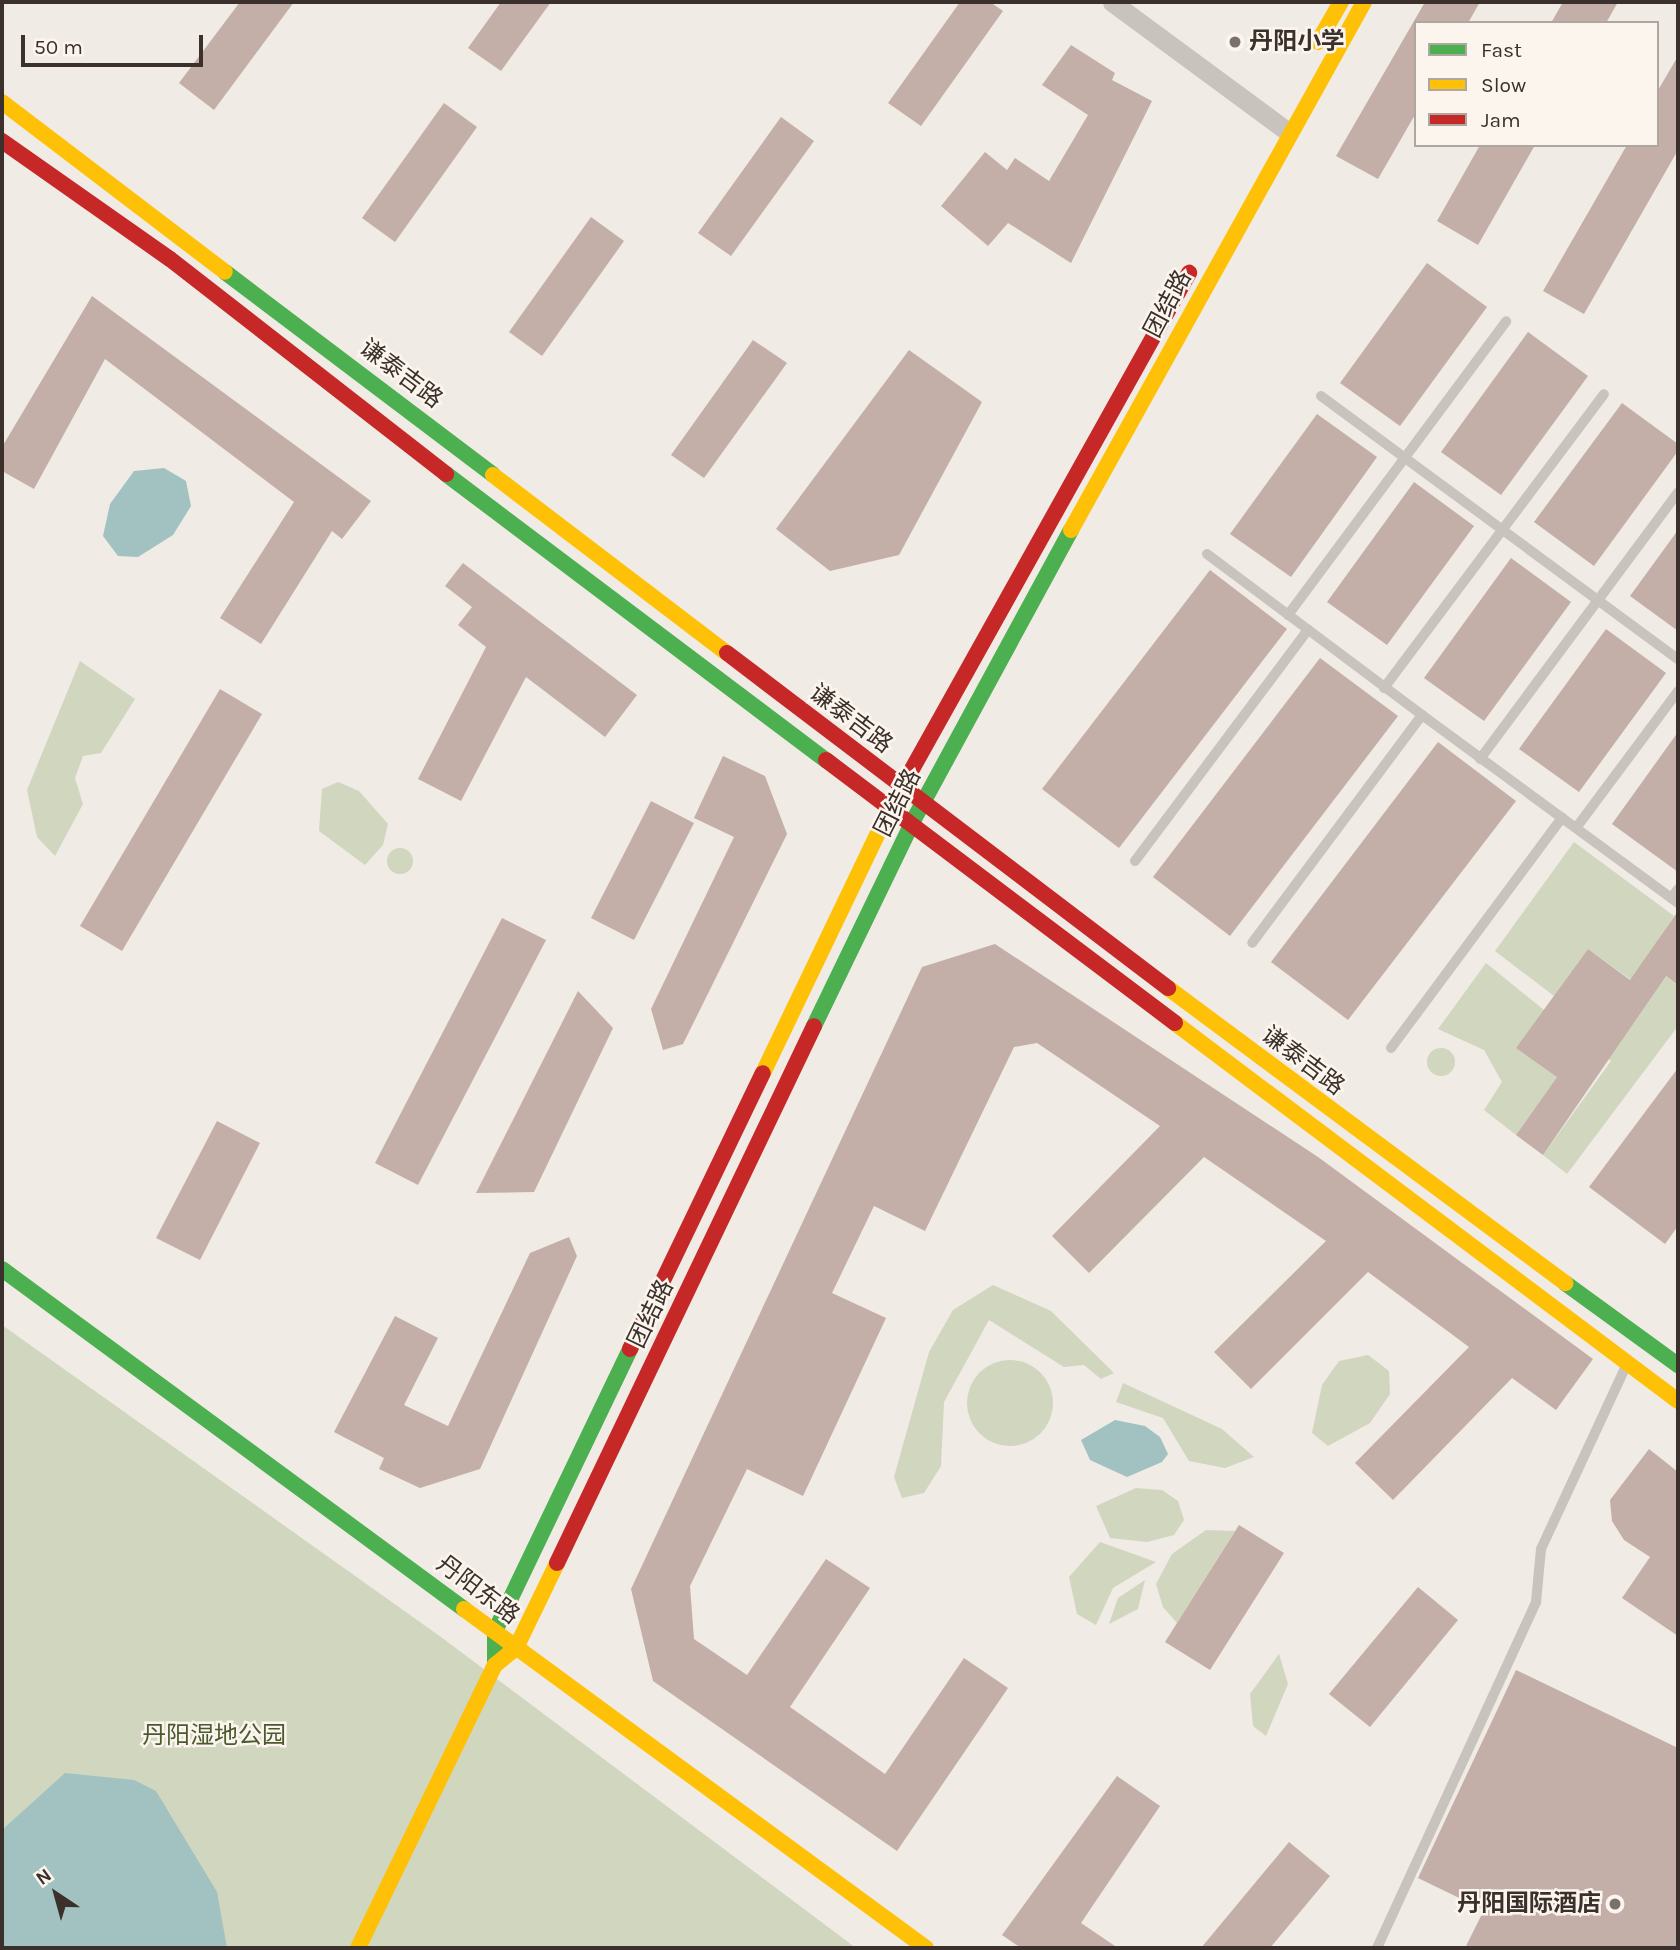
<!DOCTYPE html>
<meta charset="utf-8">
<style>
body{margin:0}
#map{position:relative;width:1680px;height:1950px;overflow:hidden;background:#f0ebe5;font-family:Karla,"Noto Sans SC",sans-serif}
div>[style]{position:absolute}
.green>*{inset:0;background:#d1d6bf}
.round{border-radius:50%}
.water>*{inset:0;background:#a1c2c1}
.building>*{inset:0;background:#c3afa7}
.lane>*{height:10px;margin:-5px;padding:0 5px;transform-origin:5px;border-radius:5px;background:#c9c3be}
.street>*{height:19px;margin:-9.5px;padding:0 9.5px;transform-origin:9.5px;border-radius:9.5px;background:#c9c3be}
.fast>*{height:16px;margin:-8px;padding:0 8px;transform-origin:8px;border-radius:8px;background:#4caf50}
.slow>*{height:16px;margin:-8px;padding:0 8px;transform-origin:8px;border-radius:8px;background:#ffc107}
.jam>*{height:16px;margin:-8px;padding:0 8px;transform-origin:8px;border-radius:8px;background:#c62828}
.dots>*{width:19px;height:19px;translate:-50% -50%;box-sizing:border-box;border:4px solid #fbf5ee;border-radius:50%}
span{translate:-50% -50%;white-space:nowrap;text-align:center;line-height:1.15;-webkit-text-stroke:5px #fbf5ee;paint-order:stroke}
.poi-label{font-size:24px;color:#3b302b;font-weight:700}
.left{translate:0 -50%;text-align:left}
.right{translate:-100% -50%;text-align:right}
.street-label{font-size:24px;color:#3b302b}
.park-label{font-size:24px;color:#4a5a2e}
.frame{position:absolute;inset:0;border:4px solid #3b302b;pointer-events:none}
.legend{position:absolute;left:1414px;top:21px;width:245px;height:126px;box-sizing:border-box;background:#fbf5ee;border:2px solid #aea6a0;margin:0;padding:9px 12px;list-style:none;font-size:21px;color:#3b302b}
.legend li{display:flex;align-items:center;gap:14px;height:35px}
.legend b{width:35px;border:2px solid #aea6a0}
.north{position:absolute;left:21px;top:1859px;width:70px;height:70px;-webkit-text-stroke:5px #fbf5ee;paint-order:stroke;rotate:324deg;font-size:19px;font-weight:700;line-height:28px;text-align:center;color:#3b302b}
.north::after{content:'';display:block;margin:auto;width:24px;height:32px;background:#3b302b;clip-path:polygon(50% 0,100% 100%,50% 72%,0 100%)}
.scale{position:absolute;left:21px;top:35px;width:182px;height:32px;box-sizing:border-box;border:4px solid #3b302b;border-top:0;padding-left:9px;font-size:21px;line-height:24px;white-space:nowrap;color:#3b302b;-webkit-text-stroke:5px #fbf5ee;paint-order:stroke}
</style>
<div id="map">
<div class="green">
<i style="clip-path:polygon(80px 661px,135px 699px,101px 753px,83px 756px,75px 778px,83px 804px,55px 856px,37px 837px,27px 790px)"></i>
<i style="clip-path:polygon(338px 782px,359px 791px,388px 824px,383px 845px,365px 865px,319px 831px,322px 789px)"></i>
<i style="clip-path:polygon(1574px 842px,1674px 916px,1644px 961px,1678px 985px,1678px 1026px,1567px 1174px,1543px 1155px,1611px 1061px,1572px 1032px,1652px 995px,1588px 949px,1554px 996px,1495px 951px)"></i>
<i class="round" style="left:387px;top:848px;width:26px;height:26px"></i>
<i style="clip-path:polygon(1486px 963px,1544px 1010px,1557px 1077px,1516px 1135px,1484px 1110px,1502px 1082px,1484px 1050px,1438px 1029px)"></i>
<i class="round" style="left:1427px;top:1048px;width:28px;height:28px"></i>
<i style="clip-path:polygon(993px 1285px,1051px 1311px,1114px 1373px,1101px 1379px,1084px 1365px,1064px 1367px,989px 1320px,944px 1402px,941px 1466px,924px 1493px,902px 1498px,894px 1477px,929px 1352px,953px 1310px)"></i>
<i style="clip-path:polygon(2px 1325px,441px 1637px,856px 1948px,2px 1948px)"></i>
<i style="clip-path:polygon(1368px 1355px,1389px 1371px,1390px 1394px,1370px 1423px,1328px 1446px,1312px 1433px,1322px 1385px,1339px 1361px)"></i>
<i class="round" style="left:967px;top:1360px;width:86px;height:86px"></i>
<i style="clip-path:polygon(1123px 1383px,1222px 1429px,1254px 1457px,1225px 1468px,1189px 1461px,1163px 1418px,1116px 1402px)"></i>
<i style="clip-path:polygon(1136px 1488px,1162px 1490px,1178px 1501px,1184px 1520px,1174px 1535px,1147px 1542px,1110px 1538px,1096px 1506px)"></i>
<i style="clip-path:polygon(1206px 1530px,1235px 1531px,1177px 1623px,1163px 1607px,1156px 1584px,1172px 1554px)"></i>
<i style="clip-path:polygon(1100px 1542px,1156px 1562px,1113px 1588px,1096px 1625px,1077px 1614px,1069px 1577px)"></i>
<i style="clip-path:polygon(1145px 1580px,1138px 1609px,1109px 1624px,1118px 1598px)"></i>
<i style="clip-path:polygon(1279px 1654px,1288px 1684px,1266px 1736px,1253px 1726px,1250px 1694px)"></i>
</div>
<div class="water">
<i style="clip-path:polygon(164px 468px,186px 481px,191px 506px,173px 535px,138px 557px,118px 556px,103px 536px,110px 504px,134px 471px)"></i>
<i style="clip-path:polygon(1115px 1420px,1145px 1426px,1160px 1437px,1168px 1454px,1162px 1462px,1127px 1477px,1090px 1460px,1081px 1440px)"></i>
<i style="clip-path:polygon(65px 1773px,134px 1780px,156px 1791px,217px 1892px,227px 1948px,2px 1948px,2px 1830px)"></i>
</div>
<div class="building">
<i style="clip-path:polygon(240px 2px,294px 2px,214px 110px,179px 83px)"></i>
<i style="clip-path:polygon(501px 2px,551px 2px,501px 71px,468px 48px)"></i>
<i style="clip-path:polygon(960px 2px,990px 2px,1003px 11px,921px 126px,888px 103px)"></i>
<i style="clip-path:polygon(1425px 2px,1480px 2px,1468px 23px,1416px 23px,1416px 113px,1378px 179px,1336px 156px)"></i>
<i style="clip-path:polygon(1563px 2px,1618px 2px,1606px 23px,1551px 23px)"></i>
<i style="clip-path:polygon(1071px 45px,1115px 73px,1112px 80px,1152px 101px,1071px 263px,1008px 223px,988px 246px,941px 206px,985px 152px,1007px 170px,1015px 158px,1049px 181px,1088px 115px,1042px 85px)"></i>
<i style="clip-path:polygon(1678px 56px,1678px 150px,1584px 314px,1543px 291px,1627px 145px,1657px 145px,1657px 92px)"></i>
<i style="clip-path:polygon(444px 103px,477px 127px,395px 242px,362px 218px)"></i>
<i style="clip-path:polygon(781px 117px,814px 141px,731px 256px,698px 233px)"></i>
<i style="clip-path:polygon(1480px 145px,1535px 145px,1478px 245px,1437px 221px)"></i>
<i style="clip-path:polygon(591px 217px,624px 241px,542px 356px,509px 332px)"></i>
<i style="clip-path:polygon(1427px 263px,1487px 307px,1400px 426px,1340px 383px)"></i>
<i style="clip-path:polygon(92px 296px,371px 501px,342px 539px,332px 531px,261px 644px,220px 618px,294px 502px,105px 359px,34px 489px,2px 471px,2px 447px)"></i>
<i style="clip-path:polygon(1528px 332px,1588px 376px,1501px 495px,1441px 452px)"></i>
<i style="clip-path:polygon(753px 340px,787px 363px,704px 478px,671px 455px)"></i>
<i style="clip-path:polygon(909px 350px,982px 402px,899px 555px,830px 571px,776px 529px)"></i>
<i style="clip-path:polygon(1622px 403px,1678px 444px,1678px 451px,1594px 566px,1534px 522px)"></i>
<i style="clip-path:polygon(1317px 414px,1377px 457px,1291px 577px,1230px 534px)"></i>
<i style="clip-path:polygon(1414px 482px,1474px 526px,1387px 645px,1327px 602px)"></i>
<i style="clip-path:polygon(1678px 530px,1678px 631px,1630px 596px)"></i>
<i style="clip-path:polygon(1511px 558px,1571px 602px,1484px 721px,1424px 678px)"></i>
<i style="clip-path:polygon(463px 563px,637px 695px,605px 737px,526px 677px,461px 801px,418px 779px,486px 647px,458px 625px,472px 607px,445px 586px)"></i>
<i style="clip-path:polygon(1210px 570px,1287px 629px,1119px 848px,1042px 789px)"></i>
<i style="clip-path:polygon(1606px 629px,1666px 673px,1579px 792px,1519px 749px)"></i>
<i style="clip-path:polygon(1320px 658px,1398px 716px,1230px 936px,1153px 877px)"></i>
<i style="clip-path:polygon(220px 689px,262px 714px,122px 951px,80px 926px)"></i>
<i style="clip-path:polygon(1678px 732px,1678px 872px,1612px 824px)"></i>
<i style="clip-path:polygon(1438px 742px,1516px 801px,1348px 1020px,1271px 962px)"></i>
<i style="clip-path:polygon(723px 756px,765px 776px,787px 834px,683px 1044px,663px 1050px,651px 1009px,734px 837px,694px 818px)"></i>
<i style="clip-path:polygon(651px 801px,694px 823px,634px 940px,591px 918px)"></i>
<i style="clip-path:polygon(1678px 911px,1678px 985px,1666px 976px,1543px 1155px,1516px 1135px,1557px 1077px,1516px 1048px,1588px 949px,1630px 980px)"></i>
<i style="clip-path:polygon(502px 918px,546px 940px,418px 1185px,375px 1163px)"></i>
<i style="clip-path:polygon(995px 944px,1318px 1157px,1593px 1359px,1556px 1410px,1512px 1378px,1393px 1500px,1355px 1463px,1469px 1347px,1368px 1272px,1251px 1389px,1214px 1352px,1326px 1241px,1204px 1157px,1089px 1273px,1052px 1236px,1160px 1126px,1037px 1043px,1014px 1047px,925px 1231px,874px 1206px,832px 1293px,886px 1318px,803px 1496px,747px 1469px,690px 1586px,694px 1639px,747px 1675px,826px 1559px,870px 1588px,790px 1707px,885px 1774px,964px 1658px,1008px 1688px,897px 1851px,653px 1681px,631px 1589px,922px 967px)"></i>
<i style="clip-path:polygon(578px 991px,613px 1028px,534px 1192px,476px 1193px)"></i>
<i style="clip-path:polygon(1678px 1068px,1678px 1226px,1665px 1244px,1589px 1187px)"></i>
<i style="clip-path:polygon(217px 1121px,260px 1143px,200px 1260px,156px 1238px)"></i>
<i style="clip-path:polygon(569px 1237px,577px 1256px,480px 1469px,420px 1488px,379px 1469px,384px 1458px,334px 1432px,395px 1316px,438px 1338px,404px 1405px,448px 1426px,530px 1253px)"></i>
<i style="clip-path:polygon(1649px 1449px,1678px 1472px,1678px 1636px,1622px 1598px,1650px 1557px,1624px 1540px,1612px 1521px,1610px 1500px)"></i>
<i style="clip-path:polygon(1239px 1525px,1284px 1553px,1210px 1670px,1165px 1642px)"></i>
<i style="clip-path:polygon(1418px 1587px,1458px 1620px,1370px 1727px,1329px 1694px)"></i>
<i style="clip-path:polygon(1516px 1670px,1678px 1748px,1678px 1948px,1465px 1948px,1484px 1910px,1418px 1878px)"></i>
<i style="clip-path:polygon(1117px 1776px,1160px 1806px,1081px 1923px,1118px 1948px,1021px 1948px,1002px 1935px)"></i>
<i style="clip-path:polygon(1289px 1842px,1330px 1876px,1270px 1948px,1201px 1948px)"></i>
</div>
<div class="lane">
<i style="left:1321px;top:396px;width:443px;rotate:36.4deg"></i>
<i style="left:1207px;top:554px;width:269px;rotate:36.8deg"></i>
<i style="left:1422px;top:715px;width:284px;rotate:126.7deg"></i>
<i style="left:1288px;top:615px;width:366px;rotate:-53.4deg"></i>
<i style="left:1384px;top:688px;width:367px;rotate:-53.2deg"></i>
<i style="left:1422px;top:715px;width:318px;rotate:36.3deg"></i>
<i style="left:1480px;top:759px;width:332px;rotate:-53.4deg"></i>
<i style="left:1576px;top:828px;width:171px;rotate:-53.3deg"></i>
<i style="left:1135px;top:861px;width:289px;rotate:-53.2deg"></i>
<i style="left:1671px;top:898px;width:11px;rotate:-52deg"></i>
<i style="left:1391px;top:1048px;width:287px;rotate:-53.4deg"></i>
<i style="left:1377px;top:1948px;width:381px;rotate:-65.3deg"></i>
<i style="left:1536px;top:1602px;width:53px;rotate:-84.6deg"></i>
<i style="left:1541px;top:1549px;width:202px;rotate:-65.1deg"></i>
</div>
<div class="street">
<i style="left:1112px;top:2px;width:217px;rotate:36.4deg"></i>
</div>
<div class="fast">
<i style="left:225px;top:272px;width:336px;rotate:37.1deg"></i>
<i style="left:446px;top:474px;width:476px;rotate:37deg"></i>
<i style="left:814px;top:1026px;width:228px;rotate:-64.2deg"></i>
<i style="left:913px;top:821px;width:331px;rotate:-61.5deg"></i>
<i style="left:2px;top:1269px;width:574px;rotate:36.35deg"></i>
<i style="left:1565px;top:1283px;width:140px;rotate:36deg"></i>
<i style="left:495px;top:1665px;width:34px;rotate:-90deg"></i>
<i style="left:495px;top:1631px;width:313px;rotate:-64.4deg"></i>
</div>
<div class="slow">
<i style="left:1318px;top:42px;width:46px;rotate:-60.1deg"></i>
<i style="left:2px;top:102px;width:280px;rotate:37.3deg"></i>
<i style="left:493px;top:475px;width:294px;rotate:37.3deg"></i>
<i style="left:1071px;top:530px;width:604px;rotate:-60.97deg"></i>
<i style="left:1168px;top:988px;width:495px;rotate:36.6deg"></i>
<i style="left:1175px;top:1023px;width:629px;rotate:36.92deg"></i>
<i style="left:763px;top:1073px;width:287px;rotate:-64.4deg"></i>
<i style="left:464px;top:1609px;width:573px;rotate:36.27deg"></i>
<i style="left:358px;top:1948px;width:314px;rotate:-64.2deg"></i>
<i style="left:495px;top:1665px;width:27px;rotate:-39deg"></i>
<i style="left:516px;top:1648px;width:94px;rotate:-64.2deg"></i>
</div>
<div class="jam">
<i style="left:2px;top:141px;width:205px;rotate:35.1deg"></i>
<i style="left:170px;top:259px;width:350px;rotate:37.9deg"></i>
<i style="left:727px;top:653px;width:554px;rotate:37.22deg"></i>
<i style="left:826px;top:760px;width:437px;rotate:37deg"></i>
<i style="left:887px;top:814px;width:620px;rotate:-60.83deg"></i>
<i style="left:630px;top:1349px;width:306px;rotate:-64.3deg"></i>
<i style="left:557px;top:1563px;width:595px;rotate:-64.42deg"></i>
</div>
<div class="dots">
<i style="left:1235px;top:42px;background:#7a716c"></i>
<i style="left:1615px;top:1904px;background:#7a716c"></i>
</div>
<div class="poi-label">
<span class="left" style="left:1249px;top:42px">丹阳小学</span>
<span class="right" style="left:1601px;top:1904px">丹阳国际酒店</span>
</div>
<div class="street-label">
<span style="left:1168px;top:304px;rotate:-62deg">团结路</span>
<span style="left:401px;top:374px;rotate:37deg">谦泰吉路</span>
<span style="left:851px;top:719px;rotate:37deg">谦泰吉路</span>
<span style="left:898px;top:803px;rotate:-63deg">团结路</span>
<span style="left:1303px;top:1061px;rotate:37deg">谦泰吉路</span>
<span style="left:651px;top:1314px;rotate:-64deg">团结路</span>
<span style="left:478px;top:1590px;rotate:37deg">丹阳东路</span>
</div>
<div class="park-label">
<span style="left:214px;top:1736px">丹阳湿地公园</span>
</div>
<div class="frame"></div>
<ul class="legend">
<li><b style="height:9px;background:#4caf50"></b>Fast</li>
<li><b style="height:9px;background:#ffc107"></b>Slow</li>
<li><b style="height:9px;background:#c62828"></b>Jam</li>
</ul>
<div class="north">N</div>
<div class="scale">50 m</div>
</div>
